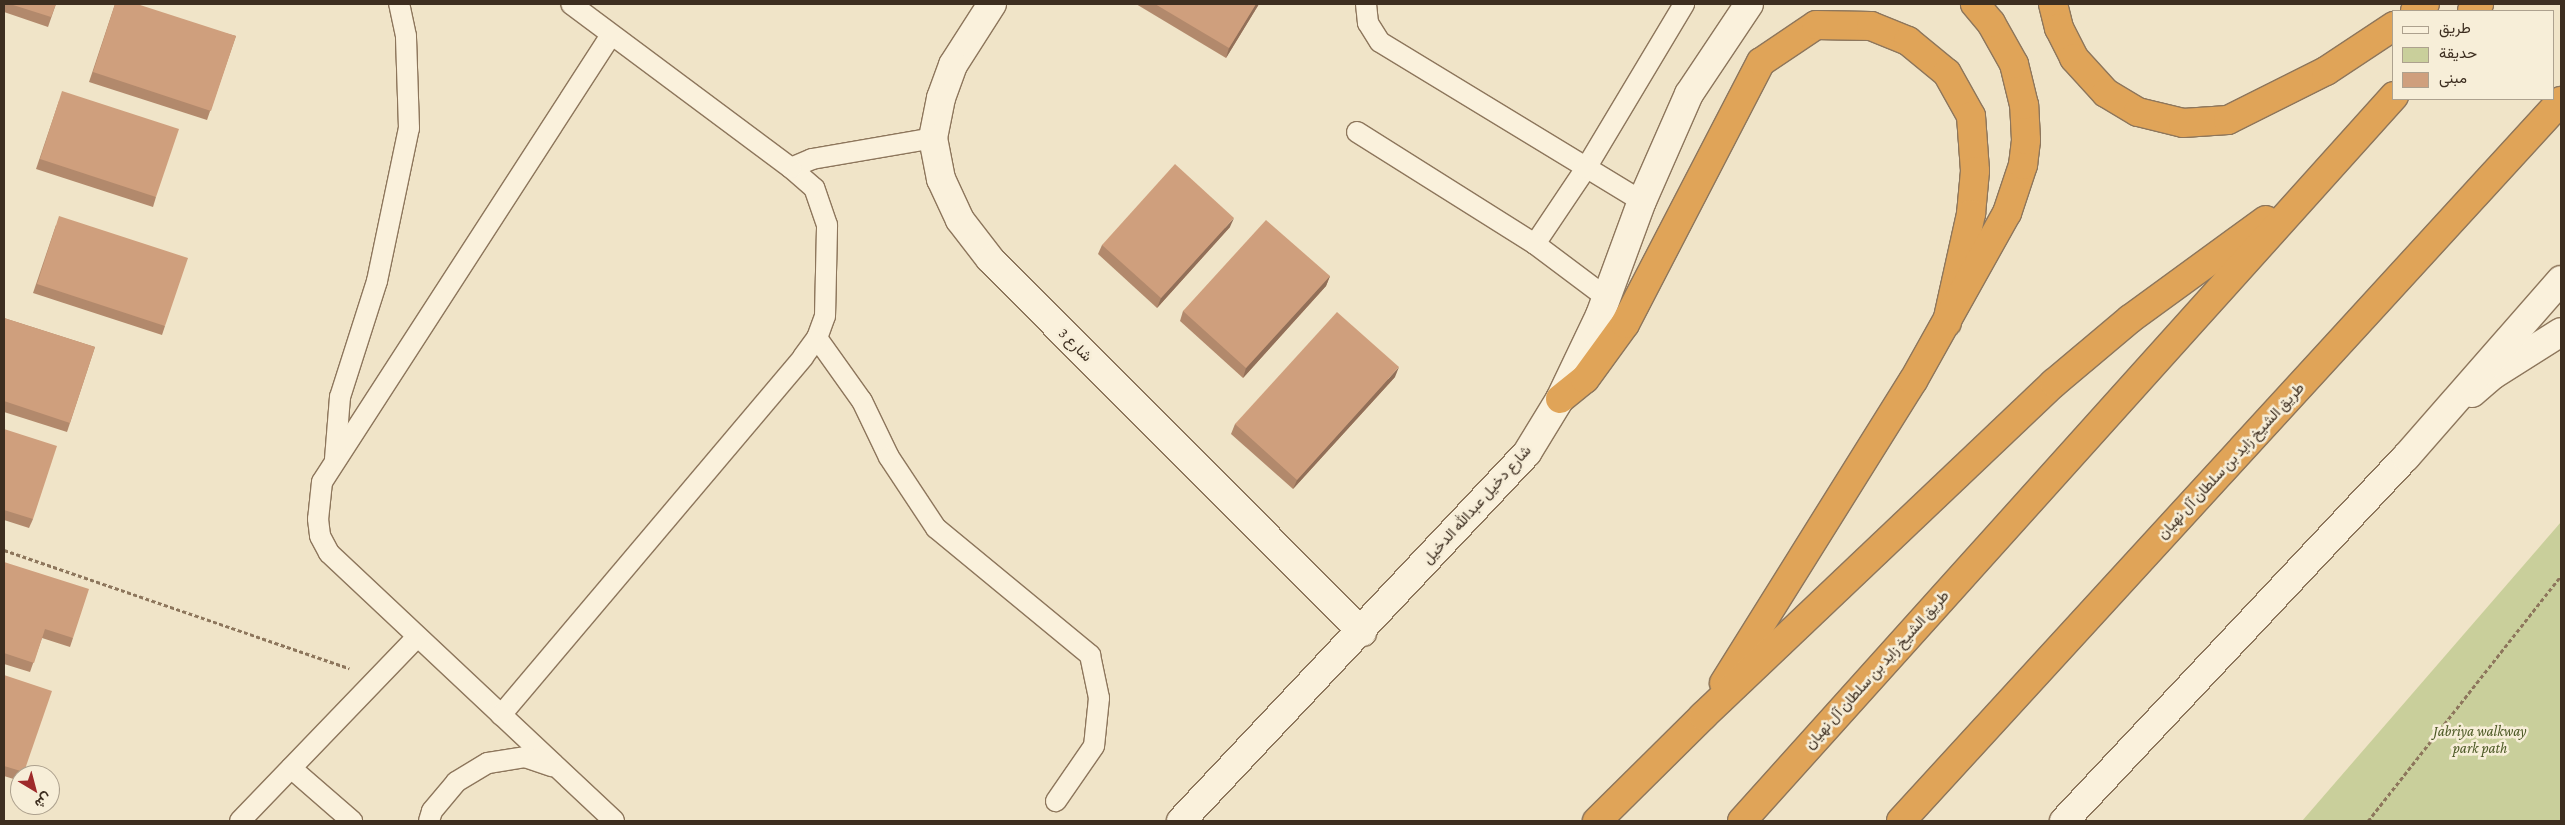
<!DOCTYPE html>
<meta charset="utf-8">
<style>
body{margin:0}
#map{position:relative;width:2565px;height:825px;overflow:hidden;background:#f0e4c8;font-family:"Crimson Pro",Vazirmatn,serif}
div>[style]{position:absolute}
.green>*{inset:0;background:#c9cf9b}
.path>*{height:3px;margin-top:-1.5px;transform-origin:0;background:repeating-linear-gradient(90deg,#8d765c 0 4px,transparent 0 6.5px)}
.roads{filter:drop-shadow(1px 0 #8d765c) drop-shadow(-1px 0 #8d765c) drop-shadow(0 1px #8d765c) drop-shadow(0 -1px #8d765c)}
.service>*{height:20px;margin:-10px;padding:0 10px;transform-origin:10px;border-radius:10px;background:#faf1dc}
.minor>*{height:28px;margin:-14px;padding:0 14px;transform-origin:14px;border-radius:14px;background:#faf1dc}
.tertiary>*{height:28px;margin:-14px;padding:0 14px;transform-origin:14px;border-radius:14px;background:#faf1dc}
.secondary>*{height:28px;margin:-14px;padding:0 14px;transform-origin:14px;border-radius:14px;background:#faf1dc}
.motorway>*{height:28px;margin:-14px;padding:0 14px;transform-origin:14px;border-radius:14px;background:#e0a458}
.wall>*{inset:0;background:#b2896c}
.shaded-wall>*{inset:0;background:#916f58}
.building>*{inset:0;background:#cf9f7d}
span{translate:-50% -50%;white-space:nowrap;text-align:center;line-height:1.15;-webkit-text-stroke:5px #f7eed8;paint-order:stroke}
.street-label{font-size:15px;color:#3d2e20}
.park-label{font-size:15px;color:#4d5a26;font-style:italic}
.frame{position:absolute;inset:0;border:5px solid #3d2e20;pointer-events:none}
.legend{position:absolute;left:2392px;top:10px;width:162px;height:90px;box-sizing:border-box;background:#f7eed8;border:1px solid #ada18e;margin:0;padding:6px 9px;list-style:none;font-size:15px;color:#3d2e20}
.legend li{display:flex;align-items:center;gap:10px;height:25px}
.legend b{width:25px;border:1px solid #ada18e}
.north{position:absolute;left:10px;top:765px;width:50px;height:50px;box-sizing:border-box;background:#f7eed8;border:1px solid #ada18e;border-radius:50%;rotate:143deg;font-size:14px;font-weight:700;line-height:20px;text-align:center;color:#3d2e20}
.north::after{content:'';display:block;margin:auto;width:18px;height:22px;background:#9e2a2b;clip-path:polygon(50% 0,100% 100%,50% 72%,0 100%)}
</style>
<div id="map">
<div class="green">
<i style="clip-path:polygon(2561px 522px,2561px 821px,2302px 821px)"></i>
</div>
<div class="path">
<i style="left:4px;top:550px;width:365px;rotate:18.9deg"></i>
<i style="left:2368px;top:821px;width:312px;rotate:-51.8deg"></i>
</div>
<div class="roads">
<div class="service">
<i style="left:1366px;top:4px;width:19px;rotate:84deg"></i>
<i style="left:1368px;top:23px;width:22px;rotate:58deg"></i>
<i style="left:1380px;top:42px;width:306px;rotate:31.3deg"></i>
<i style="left:611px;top:35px;width:532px;rotate:122.88deg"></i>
<i style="left:322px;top:482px;width:37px;rotate:96deg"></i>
<i style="left:318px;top:519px;width:17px;rotate:83deg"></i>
<i style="left:320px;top:536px;width:19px;rotate:62deg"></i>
<i style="left:329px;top:553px;width:391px;rotate:43.2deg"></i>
<i style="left:1357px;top:132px;width:210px;rotate:32.2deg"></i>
<i style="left:1535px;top:244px;width:90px;rotate:36.9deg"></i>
<i style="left:791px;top:168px;width:23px;rotate:-23deg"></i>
<i style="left:812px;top:159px;width:123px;rotate:-9.8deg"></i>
<i style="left:1535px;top:244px;width:92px;rotate:-56.1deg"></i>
<i style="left:1586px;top:168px;width:191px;rotate:-59.1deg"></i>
<i style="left:817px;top:338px;width:77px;rotate:54.5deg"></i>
<i style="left:862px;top:401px;width:62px;rotate:64.3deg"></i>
<i style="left:889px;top:457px;width:85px;rotate:56.5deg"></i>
<i style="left:936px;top:528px;width:200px;rotate:39.5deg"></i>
<i style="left:1090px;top:655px;width:44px;rotate:78.2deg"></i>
<i style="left:1099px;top:698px;width:48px;rotate:95.9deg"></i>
<i style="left:1094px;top:746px;width:67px;rotate:124.6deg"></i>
<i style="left:335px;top:459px;width:62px;rotate:-85.4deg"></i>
<i style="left:340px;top:397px;width:122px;rotate:-72.3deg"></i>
<i style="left:377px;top:281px;width:156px;rotate:-78.2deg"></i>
<i style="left:409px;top:128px;width:92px;rotate:-91.9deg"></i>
<i style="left:406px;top:36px;width:33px;rotate:-102deg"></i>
<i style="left:501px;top:715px;width:468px;rotate:-49.8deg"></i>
<i style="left:803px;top:357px;width:24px;rotate:-54deg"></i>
<i style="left:817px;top:338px;width:23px;rotate:-70deg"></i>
<i style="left:825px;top:316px;width:91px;rotate:-88.7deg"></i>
<i style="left:827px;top:225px;width:39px;rotate:-109deg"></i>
<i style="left:814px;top:188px;width:30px;rotate:-139deg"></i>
<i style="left:791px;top:168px;width:274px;rotate:-143.3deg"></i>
<i style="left:291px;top:768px;width:81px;rotate:41deg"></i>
<i style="left:240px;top:821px;width:255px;rotate:-46.1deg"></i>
<i style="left:429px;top:821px;width:10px;rotate:-73deg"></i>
<i style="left:432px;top:811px;width:38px;rotate:-50deg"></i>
<i style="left:456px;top:782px;width:37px;rotate:-31deg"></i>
<i style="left:488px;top:763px;width:37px;rotate:-9deg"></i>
<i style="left:525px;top:757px;width:28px;rotate:19deg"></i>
</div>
<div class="minor">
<i style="left:992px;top:4px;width:72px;rotate:122.6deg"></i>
<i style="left:953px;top:65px;width:35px;rotate:110deg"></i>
<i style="left:941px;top:98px;width:41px;rotate:101.3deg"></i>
<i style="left:933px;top:138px;width:42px;rotate:79deg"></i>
<i style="left:941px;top:179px;width:45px;rotate:65.1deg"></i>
<i style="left:960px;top:220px;width:49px;rotate:52.4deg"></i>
<i style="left:990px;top:259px;width:527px;rotate:45.08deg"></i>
<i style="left:1181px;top:821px;width:505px;rotate:-46.76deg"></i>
<i style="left:1527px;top:453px;width:63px;rotate:-58.6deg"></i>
<i style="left:1560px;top:399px;width:93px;rotate:-64.5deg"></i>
<i style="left:1600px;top:315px;width:121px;rotate:-69.8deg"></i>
<i style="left:1642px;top:201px;width:117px;rotate:-66.3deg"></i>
<i style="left:1689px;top:94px;width:108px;rotate:-56.3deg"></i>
</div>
<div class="tertiary">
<i style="left:2472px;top:393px;width:28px;rotate:-41deg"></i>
<i style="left:2493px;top:375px;width:80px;rotate:-32.3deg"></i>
</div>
<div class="secondary">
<i style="left:2064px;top:821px;width:499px;rotate:-46.8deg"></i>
<i style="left:2406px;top:457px;width:235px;rotate:-48.8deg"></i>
</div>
<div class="motorway">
<i style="left:2053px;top:4px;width:25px;rotate:76deg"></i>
<i style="left:2059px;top:28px;width:34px;rotate:63deg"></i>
<i style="left:2074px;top:58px;width:47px;rotate:47.6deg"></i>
<i style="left:2106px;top:93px;width:37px;rotate:31deg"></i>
<i style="left:2138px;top:112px;width:46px;rotate:13.7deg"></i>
<i style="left:2183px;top:123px;width:45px;rotate:-3.8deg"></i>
<i style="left:2228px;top:120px;width:110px;rotate:-26.6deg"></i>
<i style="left:2326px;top:71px;width:82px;rotate:-33.5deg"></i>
<i style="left:2415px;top:11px;width:12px;rotate:-35deg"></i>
<i style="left:2472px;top:11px;width:10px;rotate:-45deg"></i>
<i style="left:1560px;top:399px;width:32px;rotate:-39deg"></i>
<i style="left:1585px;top:379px;width:68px;rotate:-54deg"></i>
<i style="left:1625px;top:324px;width:295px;rotate:-62.6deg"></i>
<i style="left:1761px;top:62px;width:66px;rotate:-33.9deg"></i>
<i style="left:1816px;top:25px;width:55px;rotate:1deg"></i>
<i style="left:1871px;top:26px;width:40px;rotate:22deg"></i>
<i style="left:1908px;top:41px;width:50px;rotate:39.4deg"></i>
<i style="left:1947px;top:73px;width:49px;rotate:60.8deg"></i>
<i style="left:1971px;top:116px;width:55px;rotate:85.8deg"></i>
<i style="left:1975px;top:171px;width:43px;rotate:95.3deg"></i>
<i style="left:1971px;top:214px;width:111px;rotate:102.5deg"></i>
<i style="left:1724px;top:683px;width:356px;rotate:-58deg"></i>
<i style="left:1913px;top:381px;width:193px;rotate:-60.8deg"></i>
<i style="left:2007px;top:213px;width:51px;rotate:-71.6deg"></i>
<i style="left:2023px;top:165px;width:25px;rotate:-83deg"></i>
<i style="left:2026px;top:140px;width:35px;rotate:-93deg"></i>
<i style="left:2024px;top:105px;width:42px;rotate:-103.7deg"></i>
<i style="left:2014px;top:64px;width:47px;rotate:-119.3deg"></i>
<i style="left:1991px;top:23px;width:25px;rotate:-130deg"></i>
<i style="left:1597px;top:821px;width:149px;rotate:-44.7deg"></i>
<i style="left:1703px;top:716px;width:484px;rotate:-43.5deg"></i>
<i style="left:2054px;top:383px;width:99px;rotate:-40.1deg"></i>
<i style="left:2130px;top:319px;width:168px;rotate:-36.1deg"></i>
<i style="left:1742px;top:821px;width:975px;rotate:-48.03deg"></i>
<i style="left:1901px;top:821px;width:977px;rotate:-47.49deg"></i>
</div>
</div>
<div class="wall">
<i style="clip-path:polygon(4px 4px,56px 4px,48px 27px,4px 12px)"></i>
<i style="clip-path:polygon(115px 4px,236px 36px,207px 120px,89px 82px)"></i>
<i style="clip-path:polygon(1136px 4px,1259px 4px,1226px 58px)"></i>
<i style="clip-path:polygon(59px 101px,156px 197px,153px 207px,36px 169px)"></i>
<i style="clip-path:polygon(56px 225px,165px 326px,162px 335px,33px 293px)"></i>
<i style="clip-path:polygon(1230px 227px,1157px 308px,1098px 254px,1102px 245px)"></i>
<i style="clip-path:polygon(1330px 276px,1326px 286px,1243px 378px,1180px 321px,1183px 311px)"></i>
<i style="clip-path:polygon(4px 318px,95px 347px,67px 432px,4px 412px)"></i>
<i style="clip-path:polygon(1395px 377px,1293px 489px,1231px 434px,1235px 424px)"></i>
<i style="clip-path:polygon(4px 429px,33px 519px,29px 528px,4px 520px)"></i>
<i style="clip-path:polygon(4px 562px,73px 638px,70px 647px,42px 638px,30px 672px,4px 664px)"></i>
<i style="clip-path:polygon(4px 675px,24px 772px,23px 775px,20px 775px,20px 781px,4px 776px)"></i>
</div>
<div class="shaded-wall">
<i style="clip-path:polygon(1256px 4px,1259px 4px,1226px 58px,1229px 48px)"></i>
<i style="clip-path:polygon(1234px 218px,1230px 227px,1157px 308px,1161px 298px)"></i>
<i style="clip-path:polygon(1330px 276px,1326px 286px,1243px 378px,1246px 368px)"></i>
<i style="clip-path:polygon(1399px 367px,1395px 377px,1293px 489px,1297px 480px)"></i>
</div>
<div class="building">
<i style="clip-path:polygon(10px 4px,56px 4px,51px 17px)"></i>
<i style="clip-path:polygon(115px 4px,137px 4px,236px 36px,211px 111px,93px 72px)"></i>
<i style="clip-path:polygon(1155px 4px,1256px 4px,1229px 48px)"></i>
<i style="clip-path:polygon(62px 91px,179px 129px,156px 197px,40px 159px)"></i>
<i style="clip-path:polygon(1175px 164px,1234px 218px,1161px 298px,1102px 245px)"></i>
<i style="clip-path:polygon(59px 216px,188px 258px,165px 326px,37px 284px)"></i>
<i style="clip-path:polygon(1266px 220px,1330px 276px,1246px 368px,1183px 311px)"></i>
<i style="clip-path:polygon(1337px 312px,1399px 367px,1297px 480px,1235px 424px)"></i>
<i style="clip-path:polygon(4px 318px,95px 347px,70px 423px,4px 401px)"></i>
<i style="clip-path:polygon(4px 429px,57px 446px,33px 519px,4px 510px)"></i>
<i style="clip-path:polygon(4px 562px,89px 589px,73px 638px,45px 629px,34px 663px,4px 653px)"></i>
<i style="clip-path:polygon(4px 675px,52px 691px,24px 772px,4px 766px)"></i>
</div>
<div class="street-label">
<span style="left:1075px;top:345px;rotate:45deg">شارع 3</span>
<span style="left:2231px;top:461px;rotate:-47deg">طريق الشيخ زايد بن سلطان آل نهيان</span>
<span style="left:1477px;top:505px;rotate:-48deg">شارع دخيل عبدالله الدخيل</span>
<span style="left:1877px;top:670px;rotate:-48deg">طريق الشيخ زايد بن سلطان آل نهيان</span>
</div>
<div class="park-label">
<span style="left:2480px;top:740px">Jabriya walkway<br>park path</span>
</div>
<div class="frame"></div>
<ul class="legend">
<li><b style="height:6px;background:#faf1dc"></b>طريق</li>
<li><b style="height:14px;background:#c9cf9b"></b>حديقة</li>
<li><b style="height:14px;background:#cf9f7d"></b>مبنى</li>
</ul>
<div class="north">ش</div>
</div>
